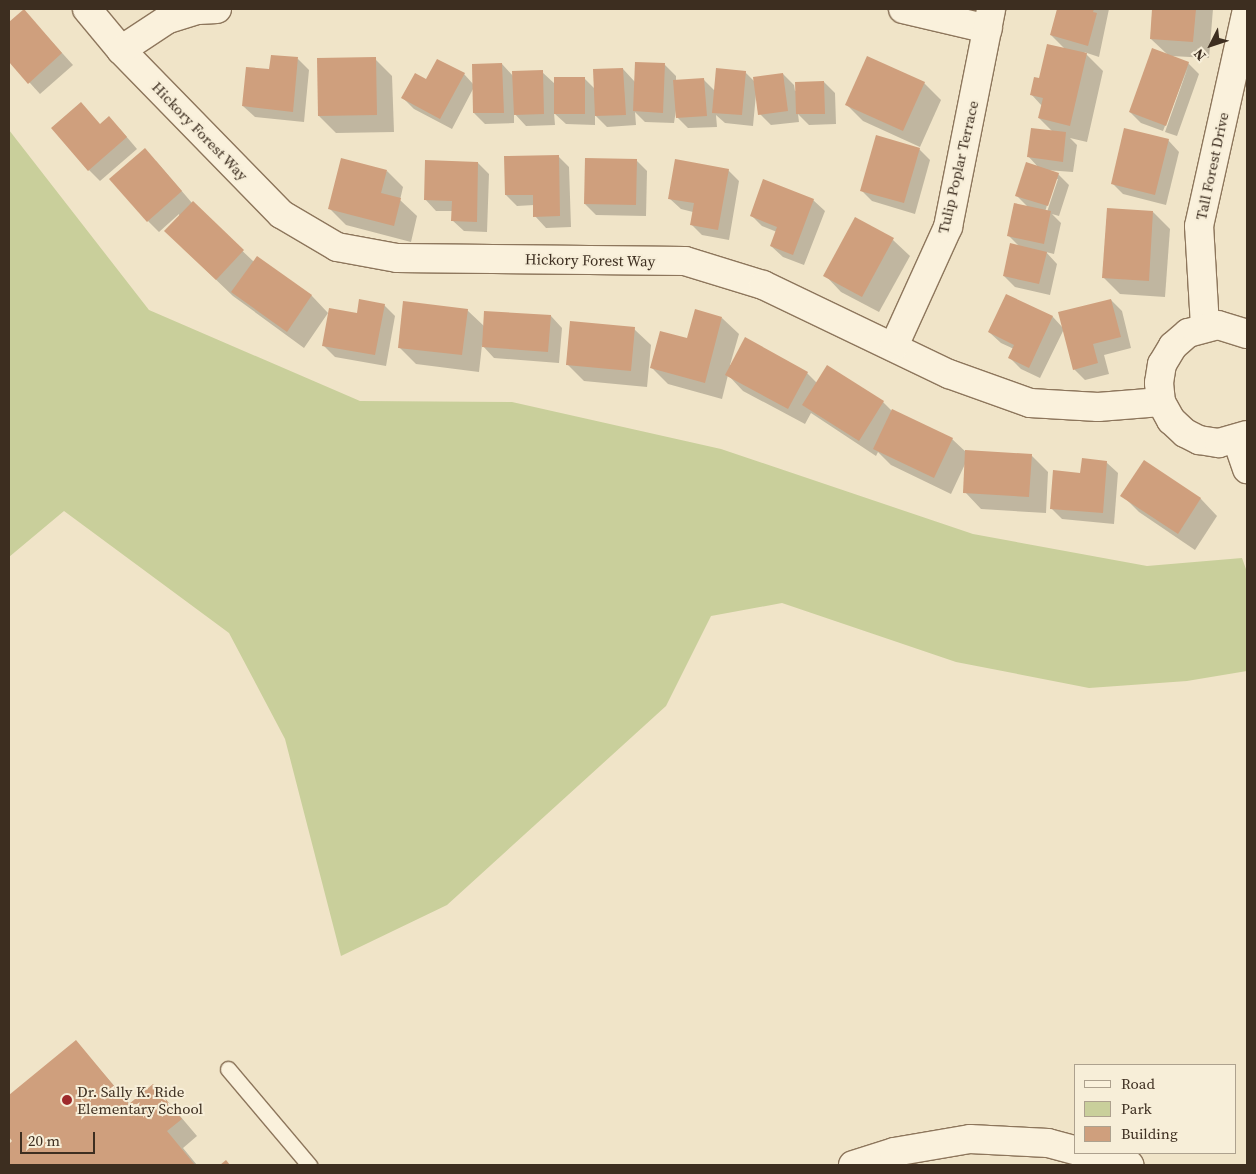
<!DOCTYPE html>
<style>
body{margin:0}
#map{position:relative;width:1256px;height:1174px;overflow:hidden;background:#f0e4c8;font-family:"Source Serif 4",serif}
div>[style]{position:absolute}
.green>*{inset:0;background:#c9cf9b}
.shadow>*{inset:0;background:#0003}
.building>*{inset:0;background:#cf9f7d}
.roads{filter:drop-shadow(1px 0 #8d765c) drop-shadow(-1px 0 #8d765c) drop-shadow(0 1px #8d765c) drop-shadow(0 -1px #8d765c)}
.service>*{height:15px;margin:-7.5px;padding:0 7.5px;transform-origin:7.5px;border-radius:7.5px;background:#faf1dc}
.minor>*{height:28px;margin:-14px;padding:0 14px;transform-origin:14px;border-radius:14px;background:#faf1dc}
.dots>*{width:14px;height:14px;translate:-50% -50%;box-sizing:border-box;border:2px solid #f7eed8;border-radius:50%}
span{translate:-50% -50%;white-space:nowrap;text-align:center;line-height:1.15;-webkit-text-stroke:4px #f7eed8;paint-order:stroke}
.street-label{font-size:15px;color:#3d2e20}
.poi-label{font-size:15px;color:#3d2e20}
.left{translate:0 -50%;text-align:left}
.frame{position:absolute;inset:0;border:10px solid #3d2e20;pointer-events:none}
.legend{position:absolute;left:1074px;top:1064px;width:162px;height:90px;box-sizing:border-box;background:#f7eed8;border:1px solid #ada18e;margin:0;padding:6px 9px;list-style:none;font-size:15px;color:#3d2e20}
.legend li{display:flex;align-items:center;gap:10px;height:25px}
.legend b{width:25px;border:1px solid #ada18e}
.north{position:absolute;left:1186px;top:20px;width:50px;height:50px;-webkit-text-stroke:4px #f7eed8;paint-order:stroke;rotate:229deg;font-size:14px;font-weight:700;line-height:20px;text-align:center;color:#3d2e20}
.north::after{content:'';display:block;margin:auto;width:18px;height:22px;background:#3d2e20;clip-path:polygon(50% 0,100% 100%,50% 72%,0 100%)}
.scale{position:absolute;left:20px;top:1132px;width:75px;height:22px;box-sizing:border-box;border:2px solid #3d2e20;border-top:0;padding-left:6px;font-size:15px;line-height:18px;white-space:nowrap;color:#3d2e20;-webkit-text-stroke:4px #f7eed8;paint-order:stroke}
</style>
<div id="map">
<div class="green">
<i style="clip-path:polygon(9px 130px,149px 310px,360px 401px,512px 402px,721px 449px,973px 534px,1147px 566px,1242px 558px,1247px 572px,1247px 671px,1187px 681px,1089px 688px,956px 662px,782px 603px,711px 616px,666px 706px,447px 905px,341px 956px,285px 739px,229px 633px,64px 511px,9px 557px)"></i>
</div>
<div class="shadow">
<i style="clip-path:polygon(evenodd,1058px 9px,1109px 9px,1099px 57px,1084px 52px,1103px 71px,1087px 142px,1070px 138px,1077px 145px,1073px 172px,1046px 170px,1058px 174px,1069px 185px,1059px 216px,1052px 214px,1061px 223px,1054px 254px,1046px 252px,1057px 264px,1050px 295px,1015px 287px,1004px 276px,1020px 247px,1009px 236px,1029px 208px,1016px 195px,1039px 168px,1028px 156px,1053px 132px,1039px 118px,1042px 106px,1031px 94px,1066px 50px,1051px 35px,1058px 9px,1055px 179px,1058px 179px,1047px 212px,1045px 212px,1055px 179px)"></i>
<i style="clip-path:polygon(1153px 9px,1213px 9px,1209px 58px,1171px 56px,1188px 63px,1199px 74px,1177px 136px,1165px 132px,1188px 67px,1163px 131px,1141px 123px,1130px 112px,1168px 55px,1151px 39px)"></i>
<i style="clip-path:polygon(24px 11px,73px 65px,40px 94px,9px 60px,9px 24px)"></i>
<i style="clip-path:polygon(298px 59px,309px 70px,304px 122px,255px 117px,243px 106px,270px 71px)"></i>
<i style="clip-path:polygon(375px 59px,392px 76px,394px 132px,336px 133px,319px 116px)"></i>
<i style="clip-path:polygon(502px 64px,514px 77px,542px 72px,555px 84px,584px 78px,595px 89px,623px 69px,635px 82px,665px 65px,676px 76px,676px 81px,704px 80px,715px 91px,745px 72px,755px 82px,783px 74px,794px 85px,795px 91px,824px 82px,835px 93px,836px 124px,809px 125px,798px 114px,799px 122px,771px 125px,760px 114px,756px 94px,753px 126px,725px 123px,716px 115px,717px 127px,688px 128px,677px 117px,676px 110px,674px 123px,645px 122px,635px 112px,636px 125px,607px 127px,595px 115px,595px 125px,566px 124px,554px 113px,555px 125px,526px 126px,514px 113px,514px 123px,485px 124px,474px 113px,473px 89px,452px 129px,414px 109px,403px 98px,426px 80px,464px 74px,473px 84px)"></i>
<i style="clip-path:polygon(924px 83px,941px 100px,920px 147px,863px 121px,846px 104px)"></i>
<i style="clip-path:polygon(100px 125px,120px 129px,137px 149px,100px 181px,89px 170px)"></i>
<i style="clip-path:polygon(1168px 140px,1179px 152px,1166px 205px,1123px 194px,1112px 183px)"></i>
<i style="clip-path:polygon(919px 149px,930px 160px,915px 214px,872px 201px,861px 190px)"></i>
<i style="clip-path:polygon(558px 156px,569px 167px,571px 227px,546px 228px,535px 216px,534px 205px,517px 206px,506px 195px)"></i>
<i style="clip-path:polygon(636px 160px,647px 171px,646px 216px,596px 215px,585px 204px)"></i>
<i style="clip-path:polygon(156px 161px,192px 203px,254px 262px,257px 257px,312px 296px,328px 313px,304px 348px,233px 296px,182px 247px,179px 214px,159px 232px,148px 221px)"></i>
<i style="clip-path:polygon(478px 163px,489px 174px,487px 232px,464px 231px,452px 220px,453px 211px,436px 211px,425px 199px)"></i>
<i style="clip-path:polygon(728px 170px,739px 181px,729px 240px,702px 235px,691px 224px,693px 212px,681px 209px,669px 198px)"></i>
<i style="clip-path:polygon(387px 171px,403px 187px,400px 200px,417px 216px,411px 242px,346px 225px,329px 208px)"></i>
<i style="clip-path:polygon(813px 200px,825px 211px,804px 265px,783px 257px,771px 246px,777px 232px,762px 226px,751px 215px)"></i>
<i style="clip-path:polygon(1153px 212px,1170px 229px,1165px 297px,1120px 294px,1103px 277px)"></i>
<i style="clip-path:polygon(893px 240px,910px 256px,879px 312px,841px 292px,825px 275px)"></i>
<i style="clip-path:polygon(1007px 296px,1053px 317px,1063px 328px,1111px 300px,1122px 311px,1131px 348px,1104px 355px,1109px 374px,1085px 380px,1074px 369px,1064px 329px,1040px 378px,1021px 369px,1010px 358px,1014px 349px,1001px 343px,989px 332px)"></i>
<i style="clip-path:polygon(384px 305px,395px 316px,386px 366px,335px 357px,324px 346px,358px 314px)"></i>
<i style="clip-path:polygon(467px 310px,485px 327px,551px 316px,562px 328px,559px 363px,494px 358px,482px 345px,479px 372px,416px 364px,399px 347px)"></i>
<i style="clip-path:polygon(722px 318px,739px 334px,730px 365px,807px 373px,817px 383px,883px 402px,892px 411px,952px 439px,967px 453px,1031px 455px,1048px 472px,1046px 513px,981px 509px,965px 492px,966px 462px,951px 494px,891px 465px,878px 452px,876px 456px,811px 413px,805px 424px,743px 391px,728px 375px,722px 399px,668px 384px,652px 368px)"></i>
<i style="clip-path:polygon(634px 329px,651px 345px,647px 387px,584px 381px,567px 364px)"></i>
<i style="clip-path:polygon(1106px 462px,1118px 473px,1114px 524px,1062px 519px,1051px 508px)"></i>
<i style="clip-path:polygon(1144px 462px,1201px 499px,1217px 516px,1195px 550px,1139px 512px,1122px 495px)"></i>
<i style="clip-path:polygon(76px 1042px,130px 1104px,153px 1086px,169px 1103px,197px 1136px,183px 1148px,197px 1165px,9px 1165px,9px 1145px,14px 1141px,9px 1135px,9px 1097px)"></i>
</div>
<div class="building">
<i style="clip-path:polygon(24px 9px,62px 53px,28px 84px,9px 62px,9px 22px)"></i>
<i style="clip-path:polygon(1057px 9px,1094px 9px,1093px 12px,1097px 13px,1088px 46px,1050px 35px)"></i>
<i style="clip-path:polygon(1152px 9px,1196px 9px,1193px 42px,1150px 39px)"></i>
<i style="clip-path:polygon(1047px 44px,1087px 53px,1070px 126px,1038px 118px,1043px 98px,1030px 95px,1034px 77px,1039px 78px)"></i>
<i style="clip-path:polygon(1152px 48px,1189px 62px,1166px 126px,1129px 112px)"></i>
<i style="clip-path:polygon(271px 55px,298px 57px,293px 112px,242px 106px,246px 67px,269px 69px)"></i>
<i style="clip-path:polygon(867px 56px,925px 82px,903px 131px,845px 105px)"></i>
<i style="clip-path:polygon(376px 57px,377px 115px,318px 116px,317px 58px)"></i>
<i style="clip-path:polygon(437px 59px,465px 73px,440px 119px,401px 98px,415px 73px,426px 79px)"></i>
<i style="clip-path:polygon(635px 62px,665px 63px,663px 113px,633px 111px)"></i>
<i style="clip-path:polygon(502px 63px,504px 113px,473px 113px,472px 64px)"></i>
<i style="clip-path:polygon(623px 68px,626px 115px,595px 116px,593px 69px)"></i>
<i style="clip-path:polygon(716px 68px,746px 71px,742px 115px,712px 113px)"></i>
<i style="clip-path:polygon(543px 70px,544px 114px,514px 115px,512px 71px)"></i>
<i style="clip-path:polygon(783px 73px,788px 111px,758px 115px,753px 77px)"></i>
<i style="clip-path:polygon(554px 77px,585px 77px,585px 114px,554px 114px)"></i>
<i style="clip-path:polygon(704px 78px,707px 116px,676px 118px,673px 80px)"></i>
<i style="clip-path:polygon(824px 81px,825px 114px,796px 114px,795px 82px)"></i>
<i style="clip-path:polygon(81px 102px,100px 124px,109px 116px,127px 137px,88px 171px,51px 128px)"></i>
<i style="clip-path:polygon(1031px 128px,1066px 132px,1063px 162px,1027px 157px)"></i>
<i style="clip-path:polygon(1124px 128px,1169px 139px,1155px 195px,1111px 184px)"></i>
<i style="clip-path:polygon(876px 135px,920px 148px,904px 203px,860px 191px)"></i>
<i style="clip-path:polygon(145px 148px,182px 191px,147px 222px,109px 179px)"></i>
<i style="clip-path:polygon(559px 155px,560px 216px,533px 217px,533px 195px,505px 195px,504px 156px)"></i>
<i style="clip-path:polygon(341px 158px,387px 170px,381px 193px,401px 198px,394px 226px,328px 209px)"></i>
<i style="clip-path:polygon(585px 158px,637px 159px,636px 205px,584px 204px)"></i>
<i style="clip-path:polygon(675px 159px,729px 169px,718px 230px,690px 225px,694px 203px,668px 199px)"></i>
<i style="clip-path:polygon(425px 160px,478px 162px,477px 222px,451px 221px,452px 201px,424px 200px)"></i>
<i style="clip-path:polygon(1026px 162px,1059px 173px,1048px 206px,1015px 196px)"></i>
<i style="clip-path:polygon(763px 179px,814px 199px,793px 255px,770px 246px,777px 227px,750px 216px)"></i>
<i style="clip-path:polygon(193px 201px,244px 250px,216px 280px,164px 231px)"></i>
<i style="clip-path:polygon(1014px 203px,1051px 211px,1044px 244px,1007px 236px)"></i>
<i style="clip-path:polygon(1107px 208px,1153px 211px,1149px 281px,1102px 278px)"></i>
<i style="clip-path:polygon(855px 217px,894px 238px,862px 297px,823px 276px)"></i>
<i style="clip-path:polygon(1010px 243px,1047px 252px,1039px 284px,1003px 276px)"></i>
<i style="clip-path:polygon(257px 256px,312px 295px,287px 332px,231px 292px)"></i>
<i style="clip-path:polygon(1006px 294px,1053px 316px,1029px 368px,1008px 358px,1014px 345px,988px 332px)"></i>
<i style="clip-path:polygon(359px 299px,385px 304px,375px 355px,322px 346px,329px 308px,357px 313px)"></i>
<i style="clip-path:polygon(1111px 299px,1121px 337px,1093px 344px,1098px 363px,1073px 370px,1058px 312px)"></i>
<i style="clip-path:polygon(403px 301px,468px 309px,462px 355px,398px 348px)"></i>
<i style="clip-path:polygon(695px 309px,722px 317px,705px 383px,650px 368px,660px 331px,687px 338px)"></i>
<i style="clip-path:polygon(484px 311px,551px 315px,548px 352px,482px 347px)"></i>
<i style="clip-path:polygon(570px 321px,635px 327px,631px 371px,566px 365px)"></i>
<i style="clip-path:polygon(745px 337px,808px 372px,788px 409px,725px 375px)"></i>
<i style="clip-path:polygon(827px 365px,884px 401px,859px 441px,802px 405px)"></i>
<i style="clip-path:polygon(892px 409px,953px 438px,934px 478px,873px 449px)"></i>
<i style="clip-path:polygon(965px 450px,1032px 454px,1029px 497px,963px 493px)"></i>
<i style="clip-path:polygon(1082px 458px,1107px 461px,1103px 513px,1050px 509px,1053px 470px,1080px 473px)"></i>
<i style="clip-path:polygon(1144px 460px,1201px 498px,1178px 534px,1120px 496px)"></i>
<i style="clip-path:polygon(76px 1040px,129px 1104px,153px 1084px,182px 1119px,167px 1131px,195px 1165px,9px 1165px,9px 1144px,12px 1141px,9px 1137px,9px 1095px)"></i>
<i style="clip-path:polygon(226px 1160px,230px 1165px,220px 1165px)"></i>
</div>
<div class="roads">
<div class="service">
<i style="left:228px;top:1069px;width:126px;rotate:49.8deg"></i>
</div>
<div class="minor">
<i style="left:87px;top:9px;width:53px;rotate:50.3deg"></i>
<i style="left:121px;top:50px;width:229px;rotate:45.7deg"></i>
<i style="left:281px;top:214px;width:65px;rotate:30.5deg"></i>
<i style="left:337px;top:247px;width:61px;rotate:10.4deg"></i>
<i style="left:397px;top:258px;width:288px;rotate:0.6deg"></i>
<i style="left:685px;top:261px;width:82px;rotate:17.1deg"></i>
<i style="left:763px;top:285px;width:206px;rotate:25.6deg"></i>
<i style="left:949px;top:374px;width:86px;rotate:19.7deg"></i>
<i style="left:1030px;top:403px;width:68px;rotate:3.4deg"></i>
<i style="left:1098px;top:407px;width:63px;rotate:-4.5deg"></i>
<i style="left:903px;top:9px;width:87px;rotate:13.2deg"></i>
<i style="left:121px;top:50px;width:56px;rotate:-33.4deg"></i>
<i style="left:168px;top:19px;width:31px;rotate:-17deg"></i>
<i style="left:198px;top:10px;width:19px;rotate:-3deg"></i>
<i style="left:1205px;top:326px;width:100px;rotate:-93.4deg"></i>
<i style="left:1199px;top:226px;width:222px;rotate:-77.5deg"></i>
<i style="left:1247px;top:334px;width:30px;rotate:-163deg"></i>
<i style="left:1218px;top:325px;width:31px;rotate:165deg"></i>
<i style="left:1188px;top:333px;width:20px;rotate:139deg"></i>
<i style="left:1173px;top:346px;width:21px;rotate:121deg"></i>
<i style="left:1162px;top:364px;width:19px;rotate:99deg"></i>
<i style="left:1159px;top:383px;width:19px;rotate:84deg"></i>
<i style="left:1161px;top:402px;width:21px;rotate:61deg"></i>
<i style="left:1171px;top:420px;width:19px;rotate:43deg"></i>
<i style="left:1185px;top:433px;width:16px;rotate:27deg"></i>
<i style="left:1199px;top:440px;width:20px;rotate:9deg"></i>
<i style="left:1219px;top:443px;width:29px;rotate:-16deg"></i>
<i style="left:894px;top:346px;width:131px;rotate:-65.6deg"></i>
<i style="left:948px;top:227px;width:222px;rotate:-78.8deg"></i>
<i style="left:1237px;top:440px;width:31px;rotate:71deg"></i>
<i style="left:1084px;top:1153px;width:47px;rotate:14.9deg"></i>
<i style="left:853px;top:1165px;width:43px;rotate:-17.6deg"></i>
<i style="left:894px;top:1152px;width:77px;rotate:-9.7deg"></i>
<i style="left:970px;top:1139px;width:78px;rotate:2.9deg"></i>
<i style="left:1048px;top:1143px;width:28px;rotate:15deg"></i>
</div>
</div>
<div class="dots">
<i style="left:67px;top:1100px;background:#9e2a2b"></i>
</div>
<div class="street-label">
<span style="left:200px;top:131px;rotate:46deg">Hickory Forest Way</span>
<span style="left:1212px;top:166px;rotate:-78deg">Tall Forest Drive</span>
<span style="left:958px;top:167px;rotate:-77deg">Tulip Poplar Terrace</span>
<span style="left:590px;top:260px;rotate:1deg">Hickory Forest Way</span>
</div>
<div class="poi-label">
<span class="left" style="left:77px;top:1100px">Dr. Sally K. Ride<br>Elementary School</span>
</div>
<div class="frame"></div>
<ul class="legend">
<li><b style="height:6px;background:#faf1dc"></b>Road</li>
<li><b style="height:14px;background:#c9cf9b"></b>Park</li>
<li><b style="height:14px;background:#cf9f7d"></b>Building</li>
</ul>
<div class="north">N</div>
<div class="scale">20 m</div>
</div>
